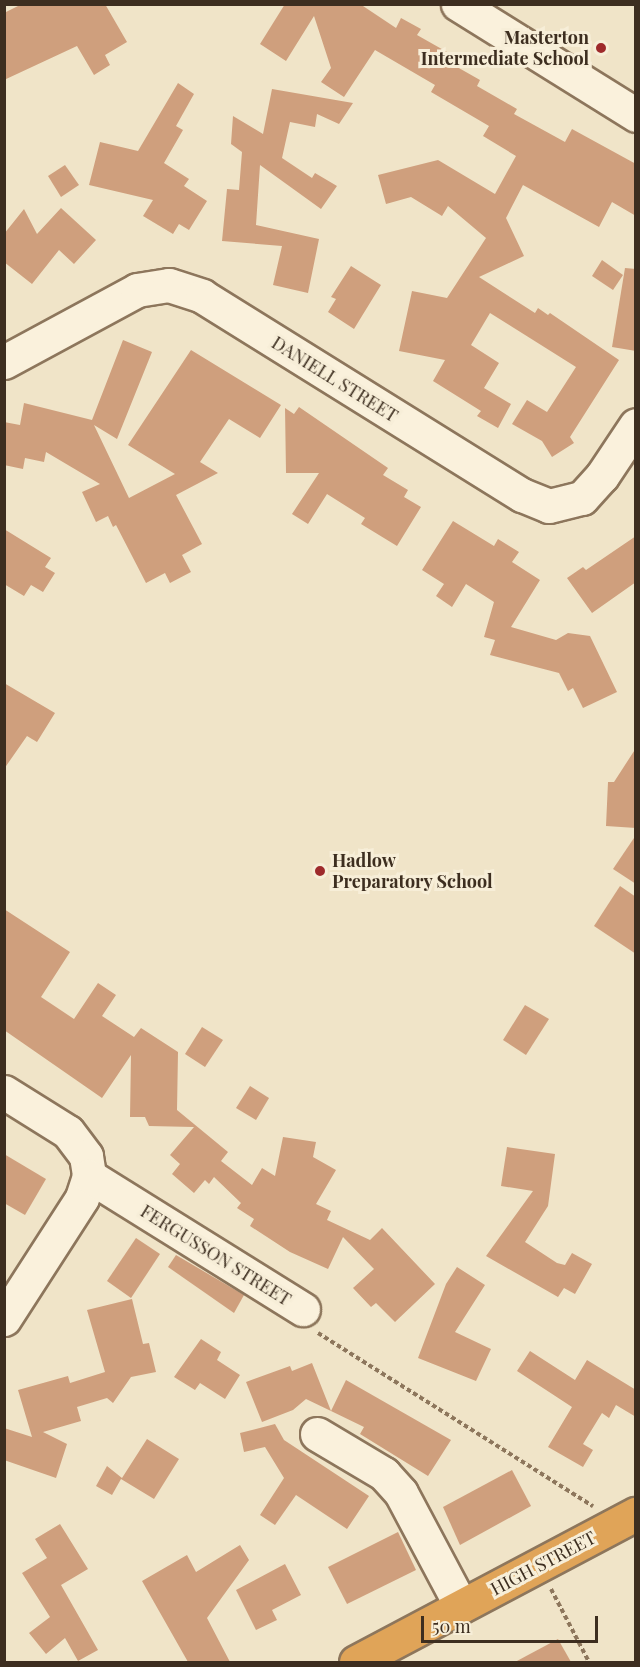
<!DOCTYPE html>
<style>
body{margin:0}
#map{position:relative;width:640px;height:1667px;overflow:hidden;background:#f0e4c8;font-family:"Playfair Display",serif}
div>[style]{position:absolute}
.building>*{inset:0;background:#cf9f7d}
.path>*{height:4px;margin-top:-2px;transform-origin:0;background:repeating-linear-gradient(90deg,#8d765c 0 4.5px,transparent 0 7.5px)}
.roads{filter:drop-shadow(2px 0 #8d765c) drop-shadow(-2px 0 #8d765c) drop-shadow(0 2px #8d765c) drop-shadow(0 -2px #8d765c)}
.minor>*{height:33px;margin:-16.5px;padding:0 16.5px;transform-origin:16.5px;border-radius:16.5px;background:#faf1dc}
.highway>*{height:33px;margin:-16.5px;padding:0 16.5px;transform-origin:16.5px;border-radius:16.5px;background:#e0a458}
.dots>*{width:16px;height:16px;translate:-50% -50%;box-sizing:border-box;border:3px solid #f7eed8;border-radius:50%}
span{translate:-50% -50%;white-space:nowrap;text-align:center;line-height:1.15;-webkit-text-stroke:6px #f7eed8;paint-order:stroke}
.poi-label{font-size:18px;color:#3d2e20;font-weight:700}
.right{translate:-100% -50%;text-align:right}
.left{translate:0 -50%;text-align:left}
.street-label{font-size:18px;color:#3d2e20}
.frame{position:absolute;inset:0;border:6px solid #3d2e20;pointer-events:none}
.scale{position:absolute;left:421px;top:1616px;width:177px;height:27px;box-sizing:border-box;border:3px solid #3d2e20;border-top:0;padding-left:8px;font-size:18px;line-height:21px;white-space:nowrap;color:#3d2e20;-webkit-text-stroke:4px #f7eed8;paint-order:stroke}
</style>
<div id="map">
<div class="building">
<i style="clip-path:polygon(22px 4px,105px 4px,127px 42px,105px 55px,110px 65px,94px 75px,77px 46px,4px 80px,4px 13px)"></i>
<i style="clip-path:polygon(285px 4px,360px 4px,396px 28px,401px 18px,421px 29px,417px 35px,447px 52px,443px 59px,480px 80px,477px 86px,517px 109px,514px 114px,565px 142px,572px 129px,636px 164px,636px 216px,612px 202px,599px 227px,523px 185px,506px 218px,524px 256px,479px 277px,535px 313px,538px 308px,548px 315px,550px 313px,619px 360px,570px 437px,574px 443px,552px 457px,542px 441px,512px 424px,527px 400px,547px 412px,576px 367px,490px 313px,471px 345px,499px 363px,484px 388px,511px 404px,498px 428px,477px 416px,481px 411px,433px 381px,445px 360px,399px 351px,412px 291px,447px 298px,486px 238px,448px 206px,442px 216px,411px 197px,386px 204px,378px 175px,438px 160px,495px 194px,516px 156px,483px 136px,489px 126px,431px 92px,435px 85px,375px 50px,344px 97px,321px 82px,331px 68px,314px 16px,286px 61px,260px 44px)"></i>
<i style="clip-path:polygon(178px 83px,194px 94px,176px 126px,183px 130px,164px 163px,189px 179px,184px 186px,207px 201px,189px 230px,179px 224px,173px 234px,143px 216px,153px 200px,89px 185px,100px 142px,138px 151px)"></i>
<i style="clip-path:polygon(272px 89px,353px 103px,339px 124px,317px 114px,315px 127px,290px 122px,282px 158px,312px 178px,315px 173px,337px 186px,321px 209px,260px 165px,256px 225px,319px 239px,308px 293px,273px 285px,282px 246px,222px 241px,227px 189px,239px 190px,242px 152px,231px 144px,233px 116px,263px 134px)"></i>
<i style="clip-path:polygon(65px 165px,79px 185px,61px 197px,48px 176px)"></i>
<i style="clip-path:polygon(61px 208px,96px 240px,74px 264px,59px 250px,32px 284px,4px 262px,4px 234px,24px 209px,37px 234px)"></i>
<i style="clip-path:polygon(602px 260px,623px 275px,613px 290px,592px 276px)"></i>
<i style="clip-path:polygon(351px 266px,381px 285px,354px 329px,328px 312px,336px 299px,331px 297px)"></i>
<i style="clip-path:polygon(625px 268px,636px 269px,636px 351px,612px 347px)"></i>
<i style="clip-path:polygon(123px 340px,152px 352px,117px 439px,94px 425px,129px 498px,175px 474px,128px 445px,191px 350px,281px 405px,260px 438px,229px 419px,200px 462px,218px 473px,176px 495px,202px 544px,182px 555px,191px 572px,170px 583px,165px 573px,146px 583px,116px 525px,113px 527px,108px 516px,96px 522px,82px 492px,100px 484px,46px 452px,44px 462px,25px 458px,23px 469px,4px 465px,4px 422px,20px 425px,24px 403px,92px 420px)"></i>
<i style="clip-path:polygon(299px 407px,388px 468px,383px 475px,408px 490px,404px 497px,421px 507px,397px 546px,361px 524px,365px 518px,327px 494px,308px 524px,292px 514px,319px 473px,286px 473px,285px 408px,294px 414px)"></i>
<i style="clip-path:polygon(453px 521px,494px 546px,498px 539px,519px 552px,512px 562px,540px 580px,511px 627px,556px 640px,568px 633px,590px 636px,617px 692px,583px 708px,573px 688px,568px 691px,559px 673px,490px 655px,495px 640px,484px 637px,494px 602px,466px 584px,452px 607px,436px 596px,444px 584px,422px 570px)"></i>
<i style="clip-path:polygon(4px 529px,51px 558px,45px 567px,55px 573px,43px 592px,31px 585px,24px 596px,4px 584px)"></i>
<i style="clip-path:polygon(636px 536px,636px 582px,592px 613px,567px 578px,583px 567px,586px 570px)"></i>
<i style="clip-path:polygon(4px 683px,55px 713px,37px 742px,27px 736px,4px 769px)"></i>
<i style="clip-path:polygon(636px 748px,636px 828px,606px 826px,608px 782px,614px 782px)"></i>
<i style="clip-path:polygon(636px 835px,636px 884px,613px 869px)"></i>
<i style="clip-path:polygon(620px 886px,636px 897px,636px 954px,594px 926px)"></i>
<i style="clip-path:polygon(4px 909px,70px 952px,41px 997px,74px 1019px,98px 983px,116px 995px,102px 1016px,134px 1037px,141px 1028px,178px 1052px,177px 1110px,228px 1152px,221px 1161px,252px 1185px,262px 1168px,275px 1176px,283px 1137px,316px 1142px,313px 1157px,336px 1170px,316px 1204px,331px 1211px,327px 1220px,370px 1240px,382px 1228px,435px 1284px,395px 1322px,376px 1303px,371px 1307px,353px 1288px,374px 1269px,343px 1237px,328px 1269px,290px 1252px,250px 1226px,254px 1219px,237px 1208px,241px 1203px,214px 1177px,209px 1184px,205px 1180px,194px 1193px,172px 1174px,180px 1164px,170px 1155px,194px 1127px,149px 1126px,145px 1117px,130px 1117px,131px 1055px,102px 1098px,4px 1030px)"></i>
<i style="clip-path:polygon(525px 1005px,549px 1019px,526px 1055px,503px 1040px)"></i>
<i style="clip-path:polygon(202px 1027px,223px 1040px,205px 1067px,185px 1054px)"></i>
<i style="clip-path:polygon(250px 1086px,269px 1098px,256px 1120px,236px 1108px)"></i>
<i style="clip-path:polygon(507px 1147px,555px 1154px,548px 1206px,525px 1242px,557px 1263px,565px 1265px,572px 1253px,592px 1264px,575px 1294px,564px 1288px,558px 1297px,486px 1256px,533px 1191px,501px 1186px)"></i>
<i style="clip-path:polygon(4px 1154px,46px 1179px,25px 1215px,4px 1203px)"></i>
<i style="clip-path:polygon(136px 1238px,160px 1254px,131px 1298px,107px 1281px)"></i>
<i style="clip-path:polygon(176px 1255px,244px 1295px,234px 1313px,168px 1267px)"></i>
<i style="clip-path:polygon(457px 1267px,485px 1285px,455px 1332px,491px 1349px,476px 1381px,418px 1358px,446px 1284px)"></i>
<i style="clip-path:polygon(132px 1299px,143px 1344px,149px 1343px,156px 1372px,131px 1377px,113px 1403px,107px 1398px,77px 1407px,81px 1421px,43px 1432px,67px 1444px,56px 1478px,4px 1460px,4px 1428px,32px 1437px,18px 1390px,68px 1376px,70px 1383px,105px 1372px,87px 1310px)"></i>
<i style="clip-path:polygon(201px 1339px,221px 1352px,217px 1360px,240px 1375px,225px 1399px,200px 1383px,195px 1390px,174px 1377px)"></i>
<i style="clip-path:polygon(530px 1351px,575px 1380px,587px 1360px,636px 1390px,636px 1417px,616px 1405px,609px 1418px,602px 1413px,583px 1444px,593px 1450px,583px 1467px,548px 1447px,572px 1407px,517px 1371px)"></i>
<i style="clip-path:polygon(312px 1363px,331px 1411px,306px 1399px,293px 1410px,262px 1422px,246px 1382px,290px 1366px,292px 1371px)"></i>
<i style="clip-path:polygon(346px 1380px,451px 1440px,428px 1476px,360px 1434px,364px 1427px,331px 1411px)"></i>
<i style="clip-path:polygon(275px 1424px,284px 1440px,369px 1496px,347px 1529px,296px 1495px,275px 1525px,260px 1515px,284px 1478px,265px 1447px,244px 1452px,240px 1433px)"></i>
<i style="clip-path:polygon(147px 1439px,179px 1459px,154px 1499px,121px 1479px,112px 1495px,96px 1486px,107px 1466px,122px 1478px)"></i>
<i style="clip-path:polygon(512px 1470px,531px 1506px,460px 1545px,443px 1507px)"></i>
<i style="clip-path:polygon(60px 1524px,88px 1569px,61px 1585px,98px 1650px,78px 1661px,65px 1638px,46px 1654px,29px 1633px,50px 1617px,22px 1573px,47px 1558px,35px 1539px)"></i>
<i style="clip-path:polygon(398px 1532px,416px 1570px,347px 1604px,328px 1567px)"></i>
<i style="clip-path:polygon(240px 1545px,249px 1560px,207px 1618px,230px 1662px,188px 1662px,142px 1581px,187px 1555px,196px 1572px)"></i>
<i style="clip-path:polygon(285px 1564px,301px 1595px,272px 1610px,277px 1620px,256px 1630px,236px 1590px)"></i>
<i style="clip-path:polygon(558px 1639px,571px 1662px,515px 1662px)"></i>
</div>
<div class="path">
<i style="left:318px;top:1333px;width:325px;rotate:32.2deg"></i>
<i style="left:551px;top:1589px;width:82px;rotate:62.5deg"></i>
</div>
<div class="roads">
<div class="minor">
<i style="left:458px;top:4px;width:210px;rotate:31.9deg"></i>
<i style="left:4px;top:362px;width:151px;rotate:-28.4deg"></i>
<i style="left:137px;top:290px;width:32px;rotate:-9deg"></i>
<i style="left:169px;top:285px;width:35px;rotate:18deg"></i>
<i style="left:202px;top:296px;width:377px;rotate:31.9deg"></i>
<i style="left:522px;top:495px;width:29px;rotate:22deg"></i>
<i style="left:549px;top:506px;width:34px;rotate:-14deg"></i>
<i style="left:582px;top:498px;width:30px;rotate:-48deg"></i>
<i style="left:602px;top:476px;width:61px;rotate:-56.3deg"></i>
<i style="left:4px;top:1092px;width:75px;rotate:32deg"></i>
<i style="left:68px;top:1132px;width:30px;rotate:53deg"></i>
<i style="left:86px;top:1156px;width:20px;rotate:81deg"></i>
<i style="left:89px;top:1176px;width:23px;rotate:108deg"></i>
<i style="left:82px;top:1198px;width:144px;rotate:122.8deg"></i>
<i style="left:89px;top:1176px;width:252px;rotate:31.9deg"></i>
<i style="left:317px;top:1434px;width:78px;rotate:30.8deg"></i>
<i style="left:384px;top:1474px;width:25px;rotate:48deg"></i>
<i style="left:401px;top:1493px;width:128px;rotate:62deg"></i>
</div>
<div class="highway">
<i style="left:356px;top:1662px;width:317px;rotate:-27.9deg"></i>
</div>
</div>
<div class="dots">
<i style="left:601px;top:48px;background:#9e2a2b"></i>
<i style="left:320px;top:871px;background:#9e2a2b"></i>
</div>
<div class="poi-label">
<span class="right" style="left:589px;top:48px">Masterton<br>Intermediate School</span>
<span class="left" style="left:332px;top:871px">Hadlow<br>Preparatory School</span>
</div>
<div class="street-label">
<span style="left:335px;top:379px;rotate:32deg">DANIELL STREET</span>
<span style="left:216px;top:1255px;rotate:32deg">FERGUSSON STREET</span>
<span style="left:543px;top:1563px;rotate:-28deg">HIGH STREET</span>
</div>
<div class="frame"></div>
<div class="scale">50 m</div>
</div>
